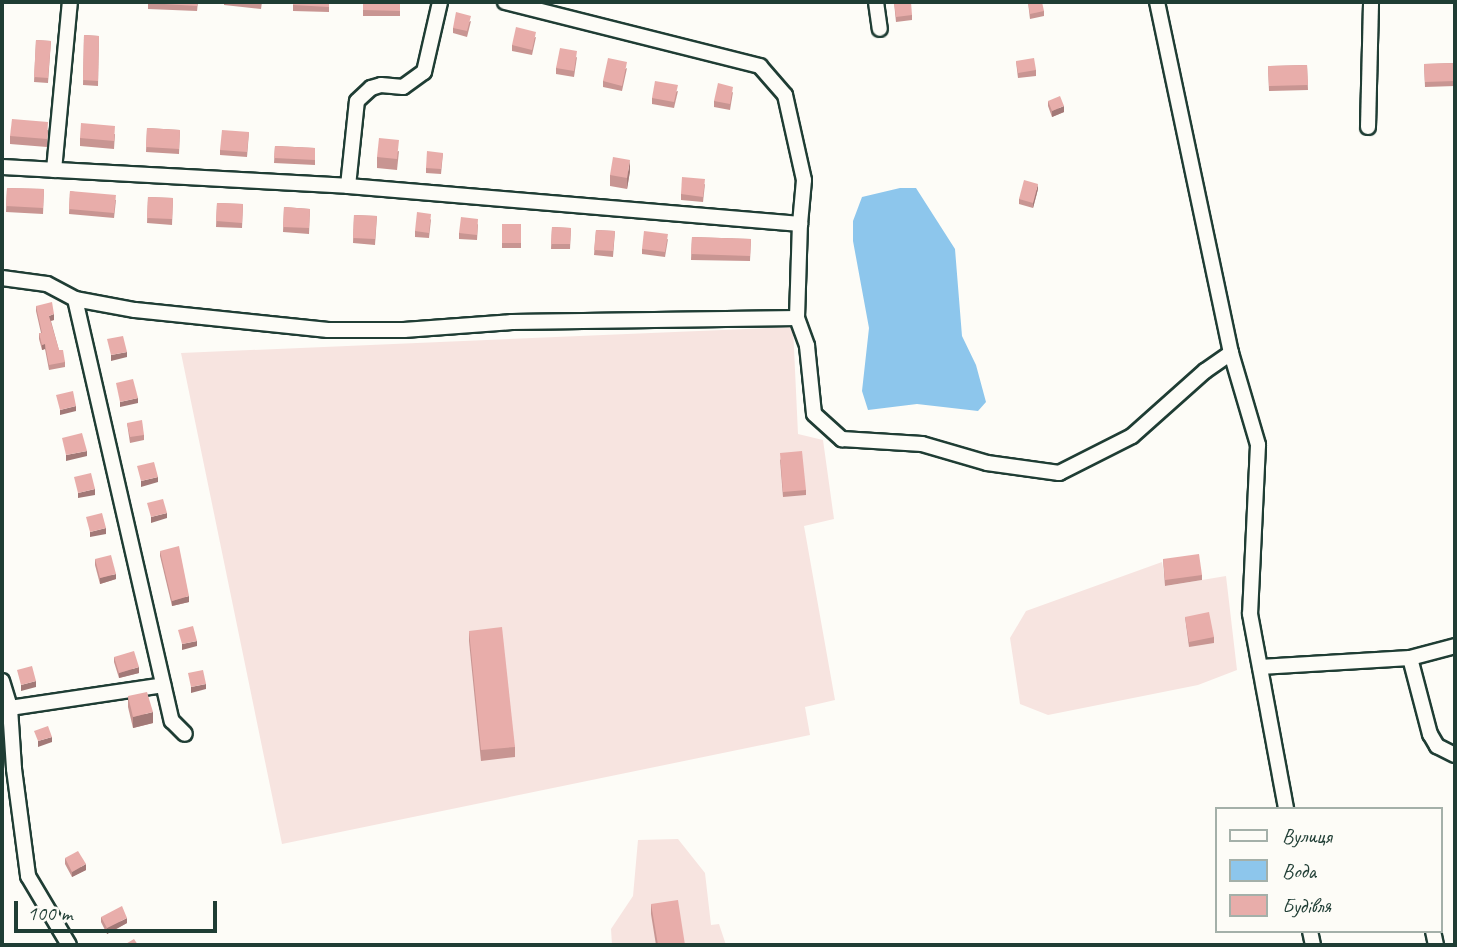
<!DOCTYPE html>
<meta charset="utf-8">
<style>
body{margin:0}
#map{position:relative;width:1457px;height:947px;overflow:hidden;background:#fdfcf7;font-family:Caveat,sans-serif}
div>[style]{position:absolute}
.built>*{inset:0;background:#f7e4e0}
.water>*{inset:0;background:#8dc6ec}
.roads{filter:drop-shadow(2px 0 #1f3d34) drop-shadow(-2px 0 #1f3d34) drop-shadow(0 2px #1f3d34) drop-shadow(0 -2px #1f3d34)}
.street>*{height:14px;margin:-7px;padding:0 7px;transform-origin:7px;border-radius:7px;background:#fdfcf7}
.wall>*{inset:0;background:#c89592}
.shaded-wall>*{inset:0;background:#a27977}
.building>*{inset:0;background:#e8adaa}
span{translate:-50% -50%;white-space:nowrap;text-align:center;line-height:1.15;-webkit-text-stroke:5px #fdfcf7;paint-order:stroke}
.frame{position:absolute;inset:0;border:4px solid #1f3d34;pointer-events:none}
.legend{position:absolute;left:1215px;top:807px;width:228px;height:126px;box-sizing:border-box;background:#fdfcf7;border:2px solid #a4b0a9;margin:0;padding:9px 12px;list-style:none;font-size:21px;color:#1f3d34}
.legend li{display:flex;align-items:center;gap:14px;height:35px}
.legend b{width:35px;border:2px solid #a4b0a9}
.scale{position:absolute;left:14px;top:901px;width:203px;height:32px;box-sizing:border-box;border:4px solid #1f3d34;border-top:0;padding-left:9px;font-size:21px;line-height:24px;white-space:nowrap;color:#1f3d34;-webkit-text-stroke:5px #fdfcf7;paint-order:stroke}
</style>
<div id="map">
<div class="built">
<i style="clip-path:polygon(793px 327px,798px 434px,823px 440px,834px 519px,804px 526px,835px 700px,805px 707px,810px 735px,282px 844px,181px 353px)"></i>
<i style="clip-path:polygon(1162px 562px,1166px 586px,1226px 576px,1237px 670px,1198px 685px,1048px 715px,1020px 704px,1010px 638px,1026px 611px)"></i>
<i style="clip-path:polygon(678px 839px,705px 873px,711px 925px,719px 924px,726px 945px,612px 945px,611px 929px,633px 896px,638px 840px)"></i>
</div>
<div class="water">
<i style="clip-path:polygon(900px 188px,916px 188px,955px 249px,962px 336px,976px 365px,986px 402px,978px 411px,917px 404px,868px 410px,862px 391px,869px 328px,853px 241px,853px 221px,862px 197px)"></i>
</div>
<div class="roads">
<div class="street">
<i style="left:876px;top:2px;width:27px;rotate:82deg"></i>
<i style="left:1368px;top:127px;width:125px;rotate:-88.6deg"></i>
<i style="left:2px;top:167px;width:347px;rotate:3.1deg"></i>
<i style="left:348px;top:186px;width:454px;rotate:4.8deg"></i>
<i style="left:800px;top:224px;width:44px;rotate:-84.8deg"></i>
<i style="left:804px;top:180px;width:87px;rotate:-102.6deg"></i>
<i style="left:785px;top:95px;width:38px;rotate:-131deg"></i>
<i style="left:760px;top:66px;width:263px;rotate:-165.9deg"></i>
<i style="left:54px;top:170px;width:169px;rotate:-84.6deg"></i>
<i style="left:348px;top:186px;width:85px;rotate:-84deg"></i>
<i style="left:357px;top:101px;width:19px;rotate:-43deg"></i>
<i style="left:371px;top:88px;width:10px;rotate:-17deg"></i>
<i style="left:381px;top:85px;width:22px;rotate:5deg"></i>
<i style="left:403px;top:87px;width:26px;rotate:-36deg"></i>
<i style="left:424px;top:72px;width:72px;rotate:-77.1deg"></i>
<i style="left:2px;top:278px;width:45px;rotate:7.6deg"></i>
<i style="left:47px;top:284px;width:32px;rotate:28deg"></i>
<i style="left:75px;top:299px;width:61px;rotate:10.4deg"></i>
<i style="left:135px;top:310px;width:194px;rotate:5.9deg"></i>
<i style="left:328px;top:330px;width:76px"></i>
<i style="left:404px;top:330px;width:108px;rotate:-4.2deg"></i>
<i style="left:512px;top:322px;width:285px;rotate:-0.8deg"></i>
<i style="left:797px;top:318px;width:30px;rotate:70deg"></i>
<i style="left:807px;top:346px;width:68px;rotate:84.1deg"></i>
<i style="left:814px;top:414px;width:38px;rotate:42deg"></i>
<i style="left:842px;top:439px;width:80px;rotate:3.6deg"></i>
<i style="left:922px;top:444px;width:68px;rotate:16.3deg"></i>
<i style="left:987px;top:463px;width:73px;rotate:7.9deg"></i>
<i style="left:1059px;top:473px;width:82px;rotate:-26.9deg"></i>
<i style="left:1132px;top:436px;width:98px;rotate:-41.7deg"></i>
<i style="left:1205px;top:371px;width:32px;rotate:-35deg"></i>
<i style="left:1231px;top:353px;width:359px;rotate:-101.9deg"></i>
<i style="left:75px;top:299px;width:433px;rotate:77.1deg"></i>
<i style="left:172px;top:721px;width:18px;rotate:45deg"></i>
<i style="left:797px;top:318px;width:94px;rotate:-88.2deg"></i>
<i style="left:1231px;top:353px;width:96px;rotate:73.6deg"></i>
<i style="left:1258px;top:445px;width:169px;rotate:92.7deg"></i>
<i style="left:1250px;top:614px;width:198px;rotate:79.5deg"></i>
<i style="left:1410px;top:658px;width:79px;rotate:75.3deg"></i>
<i style="left:1430px;top:734px;width:14px;rotate:60deg"></i>
<i style="left:1437px;top:746px;width:20px;rotate:27deg"></i>
<i style="left:1260px;top:667px;width:150px;rotate:-3.4deg"></i>
<i style="left:1410px;top:658px;width:47px;rotate:-14.9deg"></i>
<i style="left:2px;top:681px;width:28px;rotate:73deg"></i>
<i style="left:10px;top:708px;width:61px;rotate:86.2deg"></i>
<i style="left:14px;top:769px;width:108px;rotate:82.5deg"></i>
<i style="left:28px;top:876px;width:80px;rotate:59.3deg"></i>
<i style="left:10px;top:708px;width:155px;rotate:-8.5deg"></i>
<i style="left:1310px;top:931px;width:14px;rotate:78deg"></i>
<i style="left:1433px;top:931px;width:14px;rotate:78deg"></i>
</div>
</div>
<div class="wall">
<i style="clip-path:polygon(148px 2px,198px 2px,197px 11px,148px 9px)"></i>
<i style="clip-path:polygon(224px 2px,262px 2px,261px 9px,224px 5px)"></i>
<i style="clip-path:polygon(293px 2px,329px 2px,329px 12px,293px 11px)"></i>
<i style="clip-path:polygon(363px 2px,400px 2px,400px 16px,363px 16px)"></i>
<i style="clip-path:polygon(894px 2px,912px 15px,912px 20px,896px 22px)"></i>
<i style="clip-path:polygon(1028px 2px,1044px 11px,1044px 16px,1030px 19px)"></i>
<i style="clip-path:polygon(471px 21px,467px 37px,453px 33px,453px 28px)"></i>
<i style="clip-path:polygon(84px 35px,99px 36px,98px 86px,83px 85px)"></i>
<i style="clip-path:polygon(536px 37px,532px 55px,512px 51px,512px 45px)"></i>
<i style="clip-path:polygon(36px 40px,51px 41px,48px 83px,34px 82px)"></i>
<i style="clip-path:polygon(577px 57px,574px 77px,556px 74px,556px 68px)"></i>
<i style="clip-path:polygon(1016px 61px,1036px 70px,1036px 76px,1018px 78px)"></i>
<i style="clip-path:polygon(1455px 63px,1455px 86px,1425px 87px,1424px 64px)"></i>
<i style="clip-path:polygon(1307px 65px,1308px 90px,1269px 91px,1268px 66px)"></i>
<i style="clip-path:polygon(627px 68px,622px 91px,603px 87px,603px 81px)"></i>
<i style="clip-path:polygon(678px 91px,674px 108px,652px 104px,652px 98px)"></i>
<i style="clip-path:polygon(733px 92px,730px 110px,714px 107px,714px 101px)"></i>
<i style="clip-path:polygon(1048px 101px,1064px 112px,1052px 117px,1048px 106px)"></i>
<i style="clip-path:polygon(147px 128px,180px 130px,179px 154px,146px 152px)"></i>
<i style="clip-path:polygon(48px 130px,47px 147px,10px 144px,10px 136px)"></i>
<i style="clip-path:polygon(249px 132px,247px 157px,220px 155px,220px 150px)"></i>
<i style="clip-path:polygon(115px 134px,114px 149px,80px 146px,80px 138px)"></i>
<i style="clip-path:polygon(275px 146px,315px 148px,315px 165px,274px 163px)"></i>
<i style="clip-path:polygon(399px 151px,397px 170px,377px 168px,377px 157px)"></i>
<i style="clip-path:polygon(443px 153px,441px 174px,426px 173px,426px 168px)"></i>
<i style="clip-path:polygon(630px 171px,627px 189px,610px 186px,610px 175px)"></i>
<i style="clip-path:polygon(705px 184px,703px 202px,681px 200px,681px 194px)"></i>
<i style="clip-path:polygon(7px 188px,44px 189px,43px 214px,6px 212px)"></i>
<i style="clip-path:polygon(1038px 189px,1033px 208px,1019px 204px,1019px 199px)"></i>
<i style="clip-path:polygon(70px 191px,116px 200px,114px 218px,69px 214px)"></i>
<i style="clip-path:polygon(148px 197px,173px 198px,172px 225px,147px 223px)"></i>
<i style="clip-path:polygon(217px 203px,243px 204px,242px 228px,216px 227px)"></i>
<i style="clip-path:polygon(284px 207px,310px 209px,309px 234px,283px 232px)"></i>
<i style="clip-path:polygon(354px 215px,377px 216px,375px 245px,353px 243px)"></i>
<i style="clip-path:polygon(431px 219px,429px 238px,415px 237px,415px 231px)"></i>
<i style="clip-path:polygon(478px 224px,477px 240px,459px 239px,459px 233px)"></i>
<i style="clip-path:polygon(502px 224px,521px 224px,521px 248px,502px 248px)"></i>
<i style="clip-path:polygon(552px 227px,571px 228px,570px 249px,551px 249px)"></i>
<i style="clip-path:polygon(596px 230px,615px 231px,613px 257px,594px 255px)"></i>
<i style="clip-path:polygon(692px 237px,751px 239px,750px 261px,691px 260px)"></i>
<i style="clip-path:polygon(668px 239px,665px 257px,642px 254px,642px 249px)"></i>
<i style="clip-path:polygon(36px 306px,54px 320px,51px 321px,59px 350px,65px 362px,65px 367px,49px 370px,45px 349px,42px 350px,39px 339px,39px 333px,41px 333px,36px 311px)"></i>
<i style="clip-path:polygon(127px 423px,144px 435px,144px 440px,130px 443px)"></i>
<i style="clip-path:polygon(780px 459px,806px 490px,806px 495px,783px 497px)"></i>
<i style="clip-path:polygon(160px 551px,189px 602px,172px 606px,160px 556px)"></i>
<i style="clip-path:polygon(95px 559px,116px 579px,100px 584px,95px 565px)"></i>
<i style="clip-path:polygon(1163px 559px,1202px 575px,1202px 580px,1165px 586px)"></i>
<i style="clip-path:polygon(1185px 617px,1214px 637px,1214px 643px,1189px 647px)"></i>
<i style="clip-path:polygon(469px 631px,515px 747px,515px 757px,481px 761px,469px 641px)"></i>
<i style="clip-path:polygon(114px 657px,139px 673px,119px 678px,114px 662px)"></i>
<i style="clip-path:polygon(128px 696px,153px 723px,133px 728px,128px 707px)"></i>
<i style="clip-path:polygon(65px 858px,86px 870px,72px 877px,65px 864px)"></i>
<i style="clip-path:polygon(651px 904px,685px 945px,656px 945px,651px 914px)"></i>
<i style="clip-path:polygon(101px 917px,127px 923px,107px 934px,101px 922px)"></i>
</div>
<div class="shaded-wall">
<i style="clip-path:polygon(1064px 106px,1064px 112px,1052px 117px,1052px 111px)"></i>
<i style="clip-path:polygon(630px 160px,630px 171px,627px 189px,627px 178px)"></i>
<i style="clip-path:polygon(1038px 184px,1038px 189px,1033px 208px,1033px 203px)"></i>
<i style="clip-path:polygon(54px 314px,54px 320px,49px 321px,49px 316px)"></i>
<i style="clip-path:polygon(45px 344px,45px 349px,42px 350px,42px 345px)"></i>
<i style="clip-path:polygon(127px 352px,127px 357px,111px 361px,111px 355px)"></i>
<i style="clip-path:polygon(138px 398px,138px 403px,120px 407px,120px 402px)"></i>
<i style="clip-path:polygon(76px 406px,76px 411px,60px 415px,60px 410px)"></i>
<i style="clip-path:polygon(87px 451px,87px 456px,66px 461px,66px 455px)"></i>
<i style="clip-path:polygon(158px 477px,158px 482px,141px 487px,141px 481px)"></i>
<i style="clip-path:polygon(95px 489px,95px 495px,78px 498px,78px 493px)"></i>
<i style="clip-path:polygon(167px 513px,167px 518px,151px 523px,151px 517px)"></i>
<i style="clip-path:polygon(106px 528px,106px 534px,90px 537px,90px 532px)"></i>
<i style="clip-path:polygon(116px 574px,116px 579px,100px 584px,100px 578px)"></i>
<i style="clip-path:polygon(189px 596px,189px 602px,172px 606px,172px 601px)"></i>
<i style="clip-path:polygon(197px 641px,197px 646px,182px 650px,182px 644px)"></i>
<i style="clip-path:polygon(139px 667px,139px 673px,119px 678px,119px 673px)"></i>
<i style="clip-path:polygon(36px 681px,36px 687px,21px 691px,21px 685px)"></i>
<i style="clip-path:polygon(206px 684px,206px 689px,191px 693px,191px 687px)"></i>
<i style="clip-path:polygon(153px 712px,153px 723px,133px 728px,133px 717px)"></i>
<i style="clip-path:polygon(52px 737px,52px 742px,38px 747px,38px 741px)"></i>
<i style="clip-path:polygon(86px 864px,86px 870px,72px 877px,72px 872px)"></i>
<i style="clip-path:polygon(127px 918px,127px 923px,107px 934px,107px 928px)"></i>
</div>
<div class="building">
<i style="clip-path:polygon(148px 2px,197px 2px,197px 6px,148px 3px)"></i>
<i style="clip-path:polygon(293px 2px,329px 2px,329px 7px,293px 5px)"></i>
<i style="clip-path:polygon(363px 2px,400px 2px,400px 11px,363px 10px)"></i>
<i style="clip-path:polygon(894px 2px,911px 2px,912px 15px,896px 17px)"></i>
<i style="clip-path:polygon(1028px 2px,1042px 2px,1044px 11px,1030px 14px)"></i>
<i style="clip-path:polygon(456px 12px,471px 16px,467px 31px,453px 28px)"></i>
<i style="clip-path:polygon(516px 27px,536px 32px,532px 50px,512px 45px)"></i>
<i style="clip-path:polygon(84px 35px,99px 36px,98px 81px,83px 80px)"></i>
<i style="clip-path:polygon(36px 40px,51px 41px,48px 78px,34px 77px)"></i>
<i style="clip-path:polygon(560px 48px,577px 51px,574px 71px,556px 68px)"></i>
<i style="clip-path:polygon(608px 58px,627px 62px,622px 86px,603px 81px)"></i>
<i style="clip-path:polygon(1034px 58px,1036px 70px,1018px 73px,1016px 61px)"></i>
<i style="clip-path:polygon(1455px 63px,1455px 81px,1425px 82px,1424px 64px)"></i>
<i style="clip-path:polygon(1307px 65px,1308px 85px,1269px 86px,1268px 66px)"></i>
<i style="clip-path:polygon(655px 81px,678px 85px,674px 102px,652px 98px)"></i>
<i style="clip-path:polygon(718px 83px,733px 87px,730px 104px,714px 101px)"></i>
<i style="clip-path:polygon(1060px 96px,1064px 106px,1052px 111px,1048px 101px)"></i>
<i style="clip-path:polygon(12px 119px,48px 122px,47px 139px,10px 136px)"></i>
<i style="clip-path:polygon(81px 123px,115px 126px,114px 141px,80px 138px)"></i>
<i style="clip-path:polygon(147px 128px,180px 130px,179px 149px,146px 147px)"></i>
<i style="clip-path:polygon(222px 130px,249px 132px,247px 152px,220px 150px)"></i>
<i style="clip-path:polygon(379px 138px,399px 140px,397px 159px,377px 157px)"></i>
<i style="clip-path:polygon(275px 146px,315px 148px,315px 160px,274px 158px)"></i>
<i style="clip-path:polygon(427px 151px,443px 153px,441px 169px,426px 168px)"></i>
<i style="clip-path:polygon(613px 157px,630px 160px,627px 178px,610px 175px)"></i>
<i style="clip-path:polygon(682px 177px,705px 179px,703px 197px,681px 194px)"></i>
<i style="clip-path:polygon(1024px 180px,1038px 184px,1033px 203px,1019px 199px)"></i>
<i style="clip-path:polygon(7px 188px,44px 189px,43px 208px,6px 206px)"></i>
<i style="clip-path:polygon(70px 191px,116px 195px,114px 213px,69px 209px)"></i>
<i style="clip-path:polygon(148px 197px,173px 198px,172px 219px,147px 218px)"></i>
<i style="clip-path:polygon(217px 203px,243px 204px,242px 223px,216px 221px)"></i>
<i style="clip-path:polygon(284px 207px,310px 209px,309px 228px,283px 227px)"></i>
<i style="clip-path:polygon(417px 212px,431px 214px,429px 233px,415px 231px)"></i>
<i style="clip-path:polygon(354px 215px,377px 216px,375px 239px,353px 238px)"></i>
<i style="clip-path:polygon(461px 217px,478px 219px,477px 235px,459px 233px)"></i>
<i style="clip-path:polygon(502px 224px,521px 224px,521px 243px,502px 243px)"></i>
<i style="clip-path:polygon(552px 227px,571px 228px,570px 244px,551px 244px)"></i>
<i style="clip-path:polygon(596px 230px,615px 231px,613px 251px,594px 250px)"></i>
<i style="clip-path:polygon(644px 231px,668px 234px,665px 252px,642px 249px)"></i>
<i style="clip-path:polygon(692px 237px,751px 239px,750px 256px,691px 254px)"></i>
<i style="clip-path:polygon(52px 302px,54px 314px,49px 316px,59px 350px,63px 350px,65px 362px,49px 365px,45px 344px,42px 345px,39px 333px,42px 333px,36px 306px)"></i>
<i style="clip-path:polygon(123px 336px,127px 352px,111px 355px,107px 339px)"></i>
<i style="clip-path:polygon(133px 379px,138px 398px,120px 402px,116px 383px)"></i>
<i style="clip-path:polygon(73px 391px,76px 406px,60px 410px,56px 395px)"></i>
<i style="clip-path:polygon(142px 420px,144px 435px,130px 437px,127px 423px)"></i>
<i style="clip-path:polygon(82px 433px,87px 451px,66px 455px,62px 438px)"></i>
<i style="clip-path:polygon(802px 451px,806px 490px,783px 492px,780px 453px)"></i>
<i style="clip-path:polygon(154px 462px,158px 477px,141px 481px,137px 466px)"></i>
<i style="clip-path:polygon(91px 473px,95px 489px,78px 493px,74px 477px)"></i>
<i style="clip-path:polygon(163px 499px,167px 513px,151px 517px,147px 503px)"></i>
<i style="clip-path:polygon(102px 513px,106px 528px,90px 532px,86px 517px)"></i>
<i style="clip-path:polygon(179px 546px,189px 596px,172px 601px,160px 551px)"></i>
<i style="clip-path:polygon(1199px 554px,1202px 575px,1165px 580px,1163px 559px)"></i>
<i style="clip-path:polygon(111px 555px,116px 574px,100px 578px,95px 559px)"></i>
<i style="clip-path:polygon(1209px 612px,1214px 637px,1189px 642px,1185px 617px)"></i>
<i style="clip-path:polygon(193px 626px,197px 641px,182px 644px,178px 630px)"></i>
<i style="clip-path:polygon(502px 627px,515px 747px,481px 750px,469px 631px)"></i>
<i style="clip-path:polygon(134px 651px,139px 667px,119px 673px,114px 657px)"></i>
<i style="clip-path:polygon(32px 666px,36px 681px,21px 685px,17px 670px)"></i>
<i style="clip-path:polygon(203px 670px,206px 684px,191px 687px,188px 673px)"></i>
<i style="clip-path:polygon(147px 692px,153px 712px,133px 717px,128px 696px)"></i>
<i style="clip-path:polygon(48px 726px,52px 737px,38px 741px,34px 731px)"></i>
<i style="clip-path:polygon(78px 851px,86px 864px,72px 872px,65px 858px)"></i>
<i style="clip-path:polygon(678px 900px,685px 945px,658px 945px,651px 904px)"></i>
<i style="clip-path:polygon(122px 906px,127px 918px,107px 928px,101px 917px)"></i>
<i style="clip-path:polygon(134px 939px,138px 945px,124px 945px)"></i>
</div>
<div class="frame"></div>
<ul class="legend">
<li><b style="height:9px;background:#fdfcf7"></b>Вулиця</li>
<li><b style="height:19px;background:#8dc6ec"></b>Вода</li>
<li><b style="height:19px;background:#e8adaa"></b>Будівля</li>
</ul>
<div class="scale">100 m</div>
</div>
